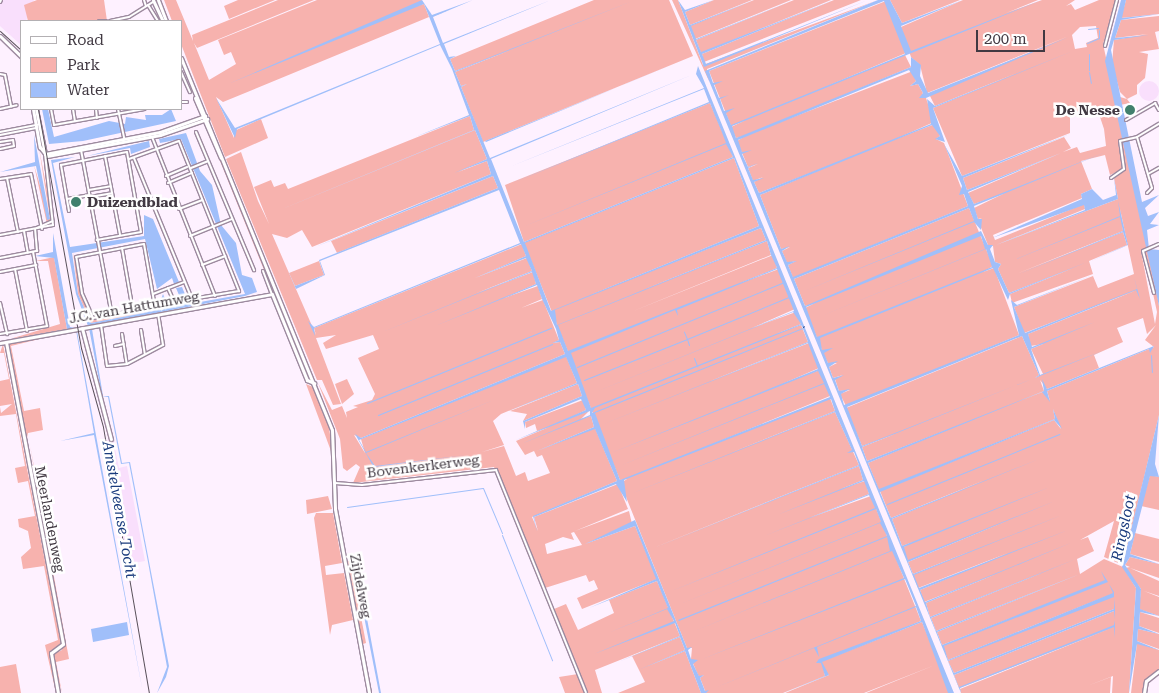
<!DOCTYPE html>
<style>
body{margin:0}
#map{position:relative;width:1159px;height:693px;overflow:hidden;background:#fef1ff;font-family:"Roboto Serif",serif}
div>[style]{position:absolute}
.built>*{inset:0;background:#f9dffc}
.round{border-radius:50%}
.green>*{inset:0;background:#f7b2ae}
.water>*{inset:0;background:#a0bffa}
.stream>*{height:1px;margin:-0.5px;padding:0 0.5px;transform-origin:0.5px;border-radius:0.5px;background:#a0bffa}
.ferry>*{height:1px;margin-top:-0.5px;transform-origin:0;background:repeating-linear-gradient(90deg,#1a3b7d 0 6px,transparent 0 11px)}
.roads{filter:drop-shadow(1px 0 #9d8a9f) drop-shadow(-1px 0 #9d8a9f) drop-shadow(0 1px #9d8a9f) drop-shadow(0 -1px #9d8a9f)}
.street>*{height:2px;margin:-1px;padding:0 1px;transform-origin:1px;border-radius:1px;background:#fff}
.secondary>*{height:3px;margin:-1.5px;padding:0 1.5px;transform-origin:1.5px;border-radius:1.5px;background:#fff}
.tram>*{height:1px;margin:-0.5px;padding:0 0.5px;transform-origin:0.5px;border-radius:0.5px;background:#5a515b}
.dots>*{width:14px;height:14px;translate:-50% -50%;box-sizing:border-box;border:2px solid #fff;border-radius:50%}
span{translate:-50% -50%;white-space:nowrap;text-align:center;line-height:1.15;-webkit-text-stroke:5px #fff;paint-order:stroke}
.poi-label{font-size:14px;color:#413942;font-weight:700}
.right{translate:-100% -50%;text-align:right}
.left{translate:0 -50%;text-align:left}
.street-label{font-size:14px;color:#413942}
.water-label{font-size:15px;color:#1a3b7d;font-style:italic}
.legend{position:absolute;left:20px;top:20px;width:162px;height:90px;box-sizing:border-box;background:#fff;border:1px solid #b3b0b3;margin:0;padding:6px 9px;list-style:none;font-size:15px;color:#413942}
.legend li{display:flex;align-items:center;gap:10px;height:25px}
.legend b{width:25px;border:1px solid #b3b0b3}
.scale{position:absolute;left:976px;top:30px;width:69px;height:22px;box-sizing:border-box;border:2px solid #413942;border-top:0;padding-left:6px;font-size:15px;line-height:18px;white-space:nowrap;color:#413942;-webkit-text-stroke:4px #fff;paint-order:stroke}
</style>
<div id="map">
<div class="built">
<i style="clip-path:polygon(0 0,34px 0,26px 21px,21px 21px,21px 45px,0 26px)"></i>
<i class="round" style="left:1139px;top:81px;width:20px;height:20px"></i>
<i style="clip-path:polygon(113px 439px,119px 468px,127px 466px,145px 561px,128px 564px,110px 464px,107px 440px)"></i>
</div>
<div class="green">
<i style="clip-path:polygon(37px 0,104px 0,107px 21px,28px 21px,24px 5px)"></i>
<i style="clip-path:polygon(164px 0,176px 0,193px 41px,192px 35px,278px 0,314px 0,197px 48px,194px 43px,209px 80px,236px 64px,231px 52px,224px 55px,218px 40px,317px 0,422px 0,417px 6px,424px 4px,429px 17px,223px 102px,216px 97px,234px 138px,234px 131px,261px 119px,268px 138px,225px 157px,181px 44px,181px 21px,172px 21px)"></i>
<i style="clip-path:polygon(238px 0,275px 0,229px 19px,224px 6px)"></i>
<i style="clip-path:polygon(594px 0,669px 0,693px 56px,483px 142px,461px 87px,467px 84px,461px 86px,455px 72px,521px 46px,455px 71px,450px 59px)"></i>
<i style="clip-path:polygon(672px 0,678px 0,703px 65px,878px 0,707px 69px,709px 81px)"></i>
<i style="clip-path:polygon(714px 0,752px 0,690px 25px,685px 12px)"></i>
<i style="clip-path:polygon(754px 0,791px 0,695px 39px,690px 26px)"></i>
<i style="clip-path:polygon(794px 0,831px 0,701px 53px,696px 40px)"></i>
<i style="clip-path:polygon(834px 0,861px 0,704px 62px,702px 54px)"></i>
<i style="clip-path:polygon(890px 0,960px 0,902px 23px)"></i>
<i style="clip-path:polygon(evenodd,963px 0,1038px 0,1006px 13px,1042px 0,1075px 0,1066px 6px,1071px 4px,1075px 10px,1099px 0,1116px 0,1103px 44px,1124px 139px,1118px 143px,1123px 169px,1110px 175px,1105px 155px,1081px 161px,1092px 189px,1081px 194px,1082px 198px,993px 235px,995px 240px,1084px 204px,1085px 209px,996px 245px,1118px 199px,1114px 178px,1126px 170px,1120px 145px,1124px 141px,1148px 248px,1141px 251px,1155px 324px,1157px 312px,1144px 252px,1149px 249px,1159px 306px,1159px 415px,1123px 565px,1104px 557px,1114px 521px,1080px 540px,1088px 537px,1094px 551px,1077px 559px,1080px 574px,1104px 559px,1123px 567px,1136px 588px,1129px 693px,1112px 693px,1113px 676px,1087px 686px,1111px 677px,1110px 693px,961px 693px,960px 689px,1114px 627px,959px 688px,954px 675px,1114px 611px,1114px 599px,1114px 609px,954px 673px,948px 661px,1114px 593px,948px 660px,943px 646px,1021px 614px,942px 645px,937px 632px,1080px 574px,936px 631px,931px 618px,1044px 572px,930px 617px,926px 603px,996px 574px,924px 602px,920px 590px,1008px 553px,918px 588px,913px 575px,971px 551px,913px 574px,908px 562px,1009px 520px,908px 561px,902px 548px,913px 542px,902px 546px,892px 519px,985px 480px,891px 518px,880px 491px,1054px 420px,1061px 429px,1053px 409px,1055px 419px,879px 490px,868px 463px,949px 429px,867px 461px,862px 447px,895px 434px,862px 446px,846px 408px,1022px 336px,1039px 375px,1035px 378px,1043px 374px,1031px 349px,1043px 344px,1030px 346px,1028px 334px,1137px 290px,1024px 333px,1014px 307px,1093px 276px,1098px 288px,1134px 274px,1120px 209px,1123px 231px,1006px 278px,1123px 232px,1127px 245px,1089px 261px,1093px 274px,1012px 303px,1010px 294px,1073px 268px,1009px 293px,998px 269px,1001px 264px,995px 262px,993px 246px,988px 245px,978px 220px,982px 218px,978px 219px,974px 208px,1005px 193px,974px 204px,968px 193px,1061px 153px,967px 190px,963px 178px,1064px 137px,1071px 148px,1063px 152px,1077px 147px,1080px 153px,1106px 146px,1104px 129px,1096px 105px,1070px 116px,1070px 133px,962px 176px,933px 108px,1017px 73px,935px 106px,929px 94px,1069px 36px,927px 93px,920px 65px,911px 57px,901px 27px,963px 0,1096px 26px,1098px 38px,1086px 43px,1087px 47px,1075px 49px,1072px 35px,1080px 27px,1096px 26px,963px 0,1143px 318px,1147px 334px,1156px 325px,1145px 340px,1154px 347px,1047px 391px,1050px 401px,1045px 391px,1009px 405px,1044px 391px,1040px 380px,1047px 389px,1099px 368px,1094px 355px,1123px 342px,1117px 328px,1143px 318px)"></i>
<i style="clip-path:polygon(1126px 0,1159px 0,1159px 14px,1121px 18px)"></i>
<i style="clip-path:polygon(886px 1px,906px 53px,825px 87px,905px 55px,911px 67px,762px 129px,913px 71px,916px 81px,910px 86px,918px 84px,923px 93px,920px 98px,926px 98px,934px 122px,891px 141px,935px 124px,940px 136px,936px 139px,944px 143px,968px 206px,793px 278px,788px 265px,796px 261px,787px 263px,782px 251px,790px 247px,781px 249px,760px 195px,851px 157px,759px 193px,754px 182px,763px 177px,753px 181px,748px 168px,758px 164px,748px 167px,737px 141px,747px 135px,736px 138px,731px 127px,746px 120px,731px 126px,709px 71px)"></i>
<i style="clip-path:polygon(1159px 16px,1159px 31px,1155px 32px,1159px 49px,1139px 52px,1148px 54px,1145px 78px,1137px 85px,1137px 94px,1127px 99px,1130px 103px,1120px 105px,1118px 92px,1120px 97px,1127px 99px,1120px 92px,1112px 64px,1114px 40px,1148px 34px,1115px 38px,1121px 20px)"></i>
<i style="clip-path:polygon(710px 103px,733px 157px,524px 242px,505px 185px)"></i>
<i style="clip-path:polygon(evenodd,470px 116px,474px 130px,270px 214px,475px 130px,487px 159px,458px 172px,487px 161px,491px 174px,312px 247px,302px 230px,287px 238px,272px 234px,316px 335px,314px 328px,522px 244px,526px 256px,475px 278px,527px 258px,532px 271px,477px 293px,533px 272px,536px 284px,504px 298px,538px 286px,542px 299px,521px 308px,543px 300px,559px 340px,553px 343px,560px 342px,565px 354px,361px 438px,354px 435px,365px 453px,361px 439px,566px 356px,577px 383px,501px 414px,493px 421px,504px 445px,482px 452px,504px 446px,516px 476px,525px 472px,528px 481px,550px 473px,542px 455px,537px 457px,534px 451px,525px 455px,516px 441px,549px 427px,537px 431px,535px 424px,526px 428px,525px 422px,583px 400px,586px 410px,565px 420px,589px 411px,581px 419px,591px 416px,594px 427px,537px 451px,595px 428px,617px 481px,532px 517px,538px 531px,534px 517px,618px 484px,628px 509px,575px 531px,629px 511px,632px 524px,585px 544px,635px 526px,657px 579px,582px 609px,577px 598px,598px 589px,594px 580px,589px 582px,586px 575px,545px 588px,494px 467px,353px 483px,360px 467px,356px 464px,347px 471px,343px 468px,340px 439px,318px 383px,332px 410px,342px 406px,347px 418px,346px 412px,358px 407px,353px 406px,372px 400px,375px 394px,358px 358px,379px 349px,373px 335px,326px 349px,323px 343px,336px 335px,316px 338px,341px 404px,333px 405px,322px 380px,317px 380px,226px 159px,241px 152px,258px 201px,269px 224px,254px 187px,271px 180px,274px 187px,285px 183px,288px 189px,470px 116px,574px 532px,582px 545px,547px 554px,545px 544px,563px 537px,574px 540px,571px 533px,574px 532px)"></i>
<i style="clip-path:polygon(39px 148px,52px 217px,47px 224px,34px 165px,50px 219px)"></i>
<i style="clip-path:polygon(218px 156px,222px 163px,311px 380px,308px 379px)"></i>
<i style="clip-path:polygon(734px 158px,759px 226px,588px 296px,761px 228px,766px 240px,643px 290px,767px 241px,771px 255px,631px 312px,773px 255px,777px 268px,738px 284px,779px 269px,795px 309px,752px 328px,796px 312px,801px 324px,776px 334px,801px 325px,808px 342px,708px 382px,809px 343px,819px 368px,782px 384px,820px 370px,830px 396px,693px 452px,830px 398px,835px 411px,730px 453px,835px 412px,859px 465px,653px 548px,859px 466px,863px 480px,841px 489px,865px 481px,869px 494px,809px 518px,871px 496px,921px 621px,820px 662px,922px 622px,951px 693px,866px 693px,935px 665px,864px 693px,785px 693px,829px 675px,824px 671px,825px 676px,783px 693px,706px 693px,700px 678px,704px 675px,699px 677px,691px 659px,692px 648px,687px 648px,628px 502px,621px 483px,627px 479px,620px 480px,524px 243px)"></i>
<i style="clip-path:polygon(493px 176px,498px 188px,337px 253px,331px 241px)"></i>
<i style="clip-path:polygon(969px 208px,993px 266px,983px 272px,994px 268px,1019px 335px,846px 406px,840px 394px,850px 390px,839px 391px,835px 379px,843px 375px,833px 378px,829px 367px,837px 363px,828px 363px,823px 353px,827px 350px,822px 350px,805px 308px,815px 303px,805px 306px,794px 279px)"></i>
<i style="clip-path:polygon(73px 252px,81px 293px,93px 319px,151px 312px,91px 323px,78px 294px)"></i>
<i style="clip-path:polygon(54px 257px,67px 329px,10px 339px,60px 324px,48px 261px,36px 261px)"></i>
<i style="clip-path:polygon(319px 261px,324px 275px,295px 286px,289px 273px)"></i>
<i style="clip-path:polygon(72px 331px,11px 346px,24px 411px,40px 408px,43px 430px,28px 433px,26px 443px,9px 344px)"></i>
<i style="clip-path:polygon(3px 344px,61px 644px,49px 654px,56px 693px,45px 645px,58px 640px,44px 566px,23px 569px,21px 557px,31px 548px,28px 531px,19px 527px,18px 519px,35px 516px,28px 481px,18px 483px,15px 468px,25px 466px,16px 414px,0 416px,0 407px,1px 413px,12px 404px,0 406px,0 381px,9px 379px,4px 353px,0 353px)"></i>
<i style="clip-path:polygon(347px 379px,354px 394px,342px 404px,335px 384px)"></i>
<i style="clip-path:polygon(306px 384px,313px 387px,329px 428px,334px 459px)"></i>
<i style="clip-path:polygon(578px 384px,582px 396px,523px 421px,527px 414px,510px 411px)"></i>
<i style="clip-path:polygon(30px 445px,69px 659px,56px 662px,62px 693px,52px 655px,62px 650px,63px 643px)"></i>
<i style="clip-path:polygon(1150px 475px,1159px 477px,1159px 510px,1141px 506px)"></i>
<i style="clip-path:polygon(328px 496px,332px 509px,307px 514px,306px 500px)"></i>
<i style="clip-path:polygon(333px 513px,342px 563px,325px 566px,326px 575px,344px 573px,353px 620px,332px 625px,330px 635px,314px 518px,316px 513px)"></i>
<i style="clip-path:polygon(1135px 533px,1159px 539px,1159px 562px,1130px 554px)"></i>
<i style="clip-path:polygon(1130px 557px,1159px 564px,1159px 578px,1130px 568px,1159px 581px,1159px 596px,1144px 591px,1159px 597px,1159px 616px,1139px 609px,1141px 589px,1125px 568px,1130px 567px,1125px 565px)"></i>
<i style="clip-path:polygon(350px 560px,366px 643px,363px 644px,346px 563px)"></i>
<i style="clip-path:polygon(657px 581px,680px 636px,595px 670px,602px 693px,587px 693px,554px 609px,566px 604px,578px 630px,614px 613px,609px 600px)"></i>
<i style="clip-path:polygon(1140px 612px,1159px 618px,1159px 633px,1139px 626px)"></i>
<i style="clip-path:polygon(1138px 629px,1159px 634px,1159px 649px,1137px 641px)"></i>
<i style="clip-path:polygon(680px 637px,685px 650px,648px 666px,685px 651px,701px 693px,618px 693px,645px 682px,632px 656px)"></i>
<i style="clip-path:polygon(1137px 643px,1159px 650px,1159px 670px,1144px 681px,1143px 693px,1131px 693px)"></i>
<i style="clip-path:polygon(16px 664px,21px 693px,0 693px,0 667px)"></i>
<i style="clip-path:polygon(578px 674px,585px 693px,565px 693px,559px 677px)"></i>
</div>
<div class="water">
<i style="clip-path:polygon(evenodd,422px 0,432px 15px,473px 0,433px 17px,443px 43px,551px 0,444px 44px,449px 57px,456px 56px,450px 59px,455px 71px,635px 0,455px 72px,461px 86px,467px 84px,461px 87px,490px 158px,694px 74px,491px 159px,524px 242px,733px 157px,726px 144px,520px 228px,726px 143px,721px 130px,616px 173px,721px 130px,715px 116px,610px 159px,715px 116px,710px 103px,505px 186px,709px 102px,704px 89px,497px 172px,704px 88px,696px 74px,698px 66px,954px 693px,948px 693px,922px 622px,822px 662px,829px 675px,783px 693px,825px 676px,821px 663px,816px 663px,819px 659px,921px 621px,916px 607px,817px 647px,819px 657px,814px 648px,712px 689px,916px 606px,905px 579px,700px 660px,904px 578px,892px 551px,687px 634px,890px 551px,887px 537px,679px 621px,678px 620px,887px 536px,880px 523px,673px 607px,881px 522px,876px 509px,669px 592px,875px 508px,869px 495px,764px 536px,869px 494px,864px 481px,777px 515px,863px 480px,859px 466px,652px 549px,859px 465px,854px 452px,847px 453px,852px 450px,835px 412px,628px 495px,835px 411px,831px 399px,624px 480px,627px 502px,616px 484px,534px 517px,537px 532px,533px 516px,617px 481px,595px 429px,537px 451px,594px 427px,591px 416px,521px 444px,590px 415px,590px 411px,516px 440px,586px 410px,581px 399px,525px 422px,525px 429px,523px 421px,582px 396px,578px 384px,503px 413px,577px 383px,566px 357px,359px 440px,366px 452px,496px 399px,366px 453px,375px 466px,467px 455px,375px 467px,373px 466px,355px 434px,361px 438px,565px 354px,560px 342px,552px 343px,559px 340px,556px 329px,542px 299px,366px 371px,542px 299px,537px 285px,435px 326px,536px 284px,532px 272px,380px 333px,532px 271px,526px 258px,475px 278px,526px 256px,521px 244px,314px 328px,315px 336px,308px 321px,314px 327px,520px 243px,499px 190px,320px 261px,325px 275px,296px 289px,287px 269px,295px 286px,324px 275px,319px 260px,498px 188px,493px 176px,315px 247px,491px 174px,487px 161px,454px 173px,487px 159px,475px 130px,270px 214px,474px 130px,470px 116px,415px 137px,469px 115px,452px 69px,440px 45px,237px 129px,235px 138px,216px 98px,235px 128px,440px 44px,424px 4px,228px 84px,422px 0,734px 158px,759px 226px,551px 311px,525px 243px,734px 158px,422px 0,761px 228px,766px 240px,557px 325px,555px 310px,761px 228px,422px 0,767px 241px,771px 255px,566px 338px,771px 255px,777px 268px,568px 351px,558px 325px,767px 241px,422px 0,777px 269px,794px 311px,588px 395px,793px 312px,801px 324px,591px 408px,571px 353px,675px 310px,678px 316px,677px 310px,777px 269px,422px 0,801px 325px,803px 328px,592px 413px,595px 408px,801px 325px,422px 0,803px 329px,808px 342px,601px 425px,808px 343px,813px 356px,606px 439px,813px 356px,818px 369px,611px 453px,818px 371px,824px 383px,617px 467px,824px 384px,830px 397px,620px 480px,595px 413px,803px 329px)"></i>
<i style="clip-path:polygon(678px 0,685px 10px,714px 0,685px 12px,690px 25px,754px 0,691px 26px,696px 39px,794px 0,696px 40px,701px 52px,834px 0,702px 54px,706px 64px,868px 0,704px 67px)"></i>
<i style="clip-path:polygon(evenodd,878px 0,890px 0,902px 23px,963px 0,901px 26px,911px 51px,1042px 0,732px 126px,736px 138px,911px 67px,911px 57px,921px 65px,920px 76px,928px 93px,1069px 37px,926px 98px,919px 98px,923px 93px,918px 84px,910px 86px,916px 81px,909px 70px,738px 140px,742px 152px,752px 150px,742px 154px,748px 167px,758px 163px,748px 168px,753px 180px,764px 178px,754px 182px,759px 193px,931px 124px,927px 99px,935px 106px,1073px 51px,933px 108px,945px 142px,935px 139px,940px 136px,932px 125px,760px 195px,781px 249px,790px 246px,782px 251px,787px 262px,797px 261px,788px 265px,793px 277px,968px 206px,964px 194px,959px 195px,962px 186px,944px 144px,962px 176px,1070px 134px,963px 178px,967px 190px,1061px 153px,968px 192px,974px 204px,1106px 152px,974px 206px,978px 219px,982px 219px,981px 230px,974px 222px,802px 292px,974px 221px,969px 208px,794px 279px,805px 306px,981px 231px,988px 245px,993px 245px,990px 249px,995px 262px,1001px 264px,998px 269px,1009px 293px,1087px 262px,1010px 294px,1008px 300px,993px 268px,820px 338px,822px 350px,833px 348px,824px 353px,828px 363px,838px 361px,829px 367px,833px 378px,844px 375px,835px 380px,839px 391px,850px 389px,841px 394px,844px 405px,1019px 335px,1011px 300px,1017px 305px,1093px 275px,1014px 307px,1025px 333px,1137px 289px,1134px 277px,1140px 299px,1136px 290px,1028px 334px,1032px 347px,1095px 322px,1031px 349px,1040px 375px,1105px 350px,1035px 378px,1039px 375px,1022px 336px,847px 407px,862px 446px,1032px 379px,862px 447px,867px 461px,1044px 391px,1042px 379px,1047px 389px,1154px 346px,1150px 353px,1149px 349px,1047px 391px,1050px 402px,1042px 392px,868px 463px,879px 489px,1055px 419px,1053px 409px,1057px 418px,1062px 429px,1054px 420px,880px 492px,891px 518px,1039px 459px,892px 519px,902px 546px,1050px 487px,904px 547px,908px 560px,1055px 501px,908px 562px,913px 574px,1062px 515px,914px 575px,919px 588px,1068px 530px,920px 590px,925px 602px,1073px 542px,926px 603px,930px 617px,1076px 559px,931px 618px,936px 631px,1080px 574px,937px 632px,942px 645px,1105px 580px,1101px 571px,1108px 582px,944px 646px,948px 660px,1113px 593px,1109px 584px,1114px 592px,1114px 597px,948px 661px,954px 673px,1114px 609px,1115px 598px,1115px 619px,1114px 611px,954px 675px,959px 687px,1114px 625px,1115px 620px,1115px 638px,1114px 627px,960px 688px,961px 693px,705px 71px,878px 0,884px 1px,905px 54px,731px 125px,726px 113px,735px 108px,724px 111px,720px 99px,729px 95px,719px 98px,714px 85px,723px 81px,713px 83px,709px 71px,884px 1px,878px 0,981px 236px,985px 249px,814px 319px,986px 249px,992px 267px,817px 337px,806px 307px,981px 236px)"></i>
<i style="clip-path:polygon(1121px 0,1126px 0,1122px 18px,1159px 14px,1121px 20px,1115px 38px,1149px 35px,1114px 40px,1111px 50px,1142px 202px,1159px 195px,1145px 208px,1148px 216px,1159px 212px,1150px 224px,1159px 225px,1147px 230px,1149px 249px,1159px 250px,1159px 306px,1105px 61px)"></i>
<i style="clip-path:polygon(688px 58px,486px 142px,485px 141px,628px 83px)"></i>
<i style="clip-path:polygon(42px 109px,48px 109px,54px 137px,109px 121px,125px 124px,126px 117px,146px 120px,145px 115px,162px 115px,171px 109px,176px 121px,83px 141px,49px 144px)"></i>
<i style="clip-path:polygon(186px 133px,200px 171px,212px 185px,221px 225px,236px 243px,242px 275px,252px 278px,257px 292px,245px 296px,88px 326px,76px 294px,51px 160px,75px 157px,53px 163px,70px 247px,144px 236px,144px 215px,153px 219px,179px 282px,174px 284px,172px 278px,157px 289px,145px 239px,72px 253px,78px 294px,91px 323px,157px 310px,163px 294px,169px 308px,182px 302px,176px 288px,182px 287px,189px 304px,245px 294px,181px 139px,160px 143px,159px 139px)"></i>
<i style="clip-path:polygon(34px 135px,50px 219px,47px 220px,36px 166px,0 172px,35px 162px)"></i>
<i style="clip-path:polygon(149px 141px,150px 147px,131px 154px,130px 148px,87px 156px)"></i>
<i style="clip-path:polygon(1114px 178px,1118px 199px,996px 245px,1085px 210px,1084px 205px,992px 238px,1082px 199px,1081px 194px,1092px 189px,1103px 200px,1116px 195px)"></i>
<i style="clip-path:polygon(1118px 201px,1128px 245px,1089px 262px,1127px 245px,1123px 232px,1007px 279px,1123px 231px,1120px 217px,1004px 264px,1120px 216px)"></i>
<i style="clip-path:polygon(53px 233px,70px 327px,76px 328px,0 341px,67px 329px,54px 258px,35px 256px,53px 252px)"></i>
<i style="clip-path:polygon(89px 328px,92px 329px,103px 396px,109px 396px,122px 463px,130px 462px,169px 666px,166px 677px,157px 693px,167px 667px,148px 562px,129px 463px,121px 464px,108px 397px,102px 396px)"></i>
<i style="clip-path:polygon(76px 330px,77px 331px,143px 693px,94px 435px,60px 441px,94px 433px)"></i>
<i style="clip-path:polygon(1159px 415px,1155px 464px,1159px 477px,1150px 476px,1130px 554px,1159px 564px,1130px 557px,1125px 565px,1141px 589px,1140px 609px,1159px 616px,1140px 612px,1139px 626px,1159px 634px,1138px 629px,1137px 641px,1159px 650px,1137px 644px,1129px 693px,1136px 588px,1122px 567px)"></i>
<i style="clip-path:polygon(635px 520px,687px 648px,692px 647px,688px 650px,691px 659px,698px 660px,693px 664px,699px 676px,704px 675px,700px 678px,705px 691px,709px 690px,706px 693px,701px 693px,685px 651px,638px 670px,685px 650px,680px 637px,618px 662px,680px 636px,675px 623px,594px 654px,674px 621px,667px 609px,608px 633px,668px 608px,662px 594px,618px 612px,662px 594px,657px 581px,589px 608px,656px 579px,635px 526px,585px 544px)"></i>
<i style="clip-path:polygon(353px 560px,356px 560px,381px 693px,379px 693px)"></i>
<i style="clip-path:polygon(127px 622px,129px 635px,93px 642px,91px 629px)"></i>
</div>
<div class="stream">
<i style="left:1088px;top:29px;width:10px;rotate:-6deg"></i>
<i style="left:1087px;top:43px;width:13px;rotate:-23deg"></i>
<i style="left:1099px;top:38px;width:8px;rotate:-90deg"></i>
<i style="left:1089px;top:70px;width:16px;rotate:-90deg"></i>
<i style="left:1089px;top:72px;width:11px;rotate:80deg"></i>
<i style="left:689px;top:345px;width:6px;rotate:-108deg"></i>
<i style="left:687px;top:339px;width:110px;rotate:-22.4deg"></i>
<i style="left:1151px;top:355px;width:17px;rotate:87deg"></i>
<i style="left:694px;top:358px;width:9px;rotate:69deg"></i>
<i style="left:577px;top:367px;width:224px;rotate:-22.3deg"></i>
<i style="left:584px;top:380px;width:111px;rotate:-21.7deg"></i>
<i style="left:687px;top:339px;width:8px;rotate:-113deg"></i>
<i style="left:367px;top:403px;width:199px;rotate:-22.2deg"></i>
<i style="left:378px;top:415px;width:188px;rotate:-22.2deg"></i>
<i style="left:887px;top:504px;width:186px;rotate:-22.1deg"></i>
<i style="left:347px;top:507px;width:137px;rotate:-8deg"></i>
<i style="left:483px;top:488px;width:49px;rotate:67.1deg"></i>
<i style="left:502px;top:535px;width:135px;rotate:68.2deg"></i>
</div>
<div class="ferry">
<i style="left:803px;top:327px;width:2px;rotate:-27deg"></i>
</div>
<div class="roads">
<div class="street">
<i style="left:144px;top:0;width:6px;rotate:72deg"></i>
<i style="left:0;top:2px;width:2px;rotate:-63deg"></i>
<i style="left:148px;top:5px;width:19px;rotate:58deg"></i>
<i style="left:99px;top:21px;width:7px"></i>
<i style="left:110px;top:21px;width:19px;rotate:-12deg"></i>
<i style="left:129px;top:17px;width:28px;rotate:-32deg"></i>
<i style="left:1105px;top:46px;width:48px;rotate:-75.4deg"></i>
<i style="left:181px;top:72px;width:22px;rotate:66deg"></i>
<i style="left:0;top:74px;width:5px;rotate:11deg"></i>
<i style="left:5px;top:75px;width:32px;rotate:79deg"></i>
<i style="left:181px;top:102px;width:6px"></i>
<i style="left:0;top:109px;width:17px;rotate:-13deg"></i>
<i style="left:51px;top:109px;width:16px;rotate:79deg"></i>
<i style="left:54px;top:125px;width:92px;rotate:-10deg"></i>
<i style="left:73px;top:109px;width:12px;rotate:81deg"></i>
<i style="left:96px;top:109px;width:9px;rotate:84deg"></i>
<i style="left:118px;top:109px;width:30px;rotate:78deg"></i>
<i style="left:1126px;top:120px;width:34px;rotate:-30deg"></i>
<i style="left:1155px;top:103px;width:8px;rotate:60deg"></i>
<i style="left:0;top:132px;width:38px;rotate:-11deg"></i>
<i style="left:196px;top:132px;width:150px;rotate:67.2deg"></i>
<i style="left:0;top:135px;width:38px;rotate:-11deg"></i>
<i style="left:152px;top:137px;width:171px;rotate:68.4deg"></i>
<i style="left:1137px;top:137px;width:53px;rotate:73.6deg"></i>
<i style="left:1152px;top:188px;width:7px;rotate:135deg"></i>
<i style="left:0;top:142px;width:13px;rotate:-9deg"></i>
<i style="left:13px;top:140px;width:6px;rotate:81deg"></i>
<i style="left:14px;top:146px;width:14px;rotate:168deg"></i>
<i style="left:81px;top:150px;width:168px;rotate:79.4deg"></i>
<i style="left:105px;top:156px;width:80px;rotate:79.2deg"></i>
<i style="left:129px;top:159px;width:53px;rotate:-19.8deg"></i>
<i style="left:179px;top:141px;width:162px;rotate:68.2deg"></i>
<i style="left:239px;top:291px;width:48px;rotate:170.3deg"></i>
<i style="left:192px;top:299px;width:152px;rotate:-112.4deg"></i>
<i style="left:191px;top:168px;width:18px;rotate:-22deg"></i>
<i style="left:1148px;top:174px;width:13px;rotate:-29deg"></i>
<i style="left:166px;top:176px;width:23px;rotate:-23deg"></i>
<i style="left:7px;top:178px;width:55px;rotate:78.5deg"></i>
<i style="left:1111px;top:178px;width:16px;rotate:-35deg"></i>
<i style="left:1124px;top:169px;width:28px;rotate:-98deg"></i>
<i style="left:1120px;top:141px;width:17px;rotate:-13deg"></i>
<i style="left:1137px;top:137px;width:26px;rotate:-31deg"></i>
<i style="left:0;top:179px;width:31px;rotate:-9deg"></i>
<i style="left:31px;top:174px;width:56px;rotate:78.7deg"></i>
<i style="left:168px;top:183px;width:26px;rotate:-23deg"></i>
<i style="left:89px;top:190px;width:22px;rotate:-10deg"></i>
<i style="left:90px;top:197px;width:22px;rotate:-10deg"></i>
<i style="left:67px;top:199px;width:22px;rotate:-10deg"></i>
<i style="left:179px;top:209px;width:25px;rotate:-21deg"></i>
<i style="left:69px;top:211px;width:47px;rotate:-99.9deg"></i>
<i style="left:61px;top:165px;width:67px;rotate:-11.1deg"></i>
<i style="left:127px;top:152px;width:81px;rotate:80.1deg"></i>
<i style="left:141px;top:232px;width:45px;rotate:169.7deg"></i>
<i style="left:37px;top:228px;width:17px;rotate:-24deg"></i>
<i style="left:24px;top:231px;width:22px;rotate:80deg"></i>
<i style="left:0;top:235px;width:54px;rotate:-10.7deg"></i>
<i style="left:53px;top:225px;width:71px;rotate:-96.4deg"></i>
<i style="left:190px;top:236px;width:45px;rotate:-22deg"></i>
<i style="left:144px;top:244px;width:64px;rotate:80.1deg"></i>
<i style="left:155px;top:307px;width:63px;rotate:169.9deg"></i>
<i style="left:93px;top:318px;width:27px;rotate:-114deg"></i>
<i style="left:82px;top:293px;width:36px;rotate:-99deg"></i>
<i style="left:76px;top:257px;width:69px;rotate:-10.8deg"></i>
<i style="left:122px;top:248px;width:64px;rotate:80.1deg"></i>
<i style="left:0;top:258px;width:38px;rotate:-11deg"></i>
<i style="left:37px;top:251px;width:22px;rotate:-95deg"></i>
<i style="left:202px;top:265px;width:25px;rotate:-21deg"></i>
<i style="left:15px;top:269px;width:63px;rotate:79deg"></i>
<i style="left:263px;top:271px;width:25px;rotate:69deg"></i>
<i style="left:0;top:272px;width:37px;rotate:-11deg"></i>
<i style="left:168px;top:288px;width:10px;rotate:66deg"></i>
<i style="left:1154px;top:293px;width:43px;rotate:-104.7deg"></i>
<i style="left:1143px;top:251px;width:17px;rotate:-24deg"></i>
<i style="left:153px;top:294px;width:33px;rotate:-21deg"></i>
<i style="left:0;top:303px;width:32px;rotate:77deg"></i>
<i style="left:101px;top:325px;width:41px;rotate:81.7deg"></i>
<i style="left:107px;top:366px;width:20px;rotate:-6deg"></i>
<i style="left:127px;top:364px;width:41px;rotate:-27.8deg"></i>
<i style="left:163px;top:345px;width:30px;rotate:-99deg"></i>
<i style="left:141px;top:330px;width:24px;rotate:81deg"></i>
<i style="left:0;top:334px;width:48px;rotate:-9.7deg"></i>
<i style="left:47px;top:326px;width:75px;rotate:-100.7deg"></i>
<i style="left:122px;top:334px;width:30px;rotate:81deg"></i>
<i style="left:115px;top:346px;width:9px;rotate:-13deg"></i>
<i style="left:335px;top:483px;width:27px;rotate:4deg"></i>
<i style="left:362px;top:485px;width:135px;rotate:-6.4deg"></i>
<i style="left:496px;top:470px;width:240px;rotate:68deg"></i>
</div>
<div class="secondary">
<i style="left:153px;top:0;width:23px;rotate:65deg"></i>
<i style="left:158px;top:0;width:22px;rotate:69deg"></i>
<i style="left:0;top:36px;width:29px;rotate:44deg"></i>
<i style="left:181px;top:58px;width:401px;rotate:67.9deg"></i>
<i style="left:332px;top:430px;width:79px;rotate:87.8deg"></i>
<i style="left:335px;top:509px;width:187px;rotate:79.5deg"></i>
<i style="left:195px;top:98px;width:65px;rotate:66.6deg"></i>
<i style="left:33px;top:109px;width:39px;rotate:80deg"></i>
<i style="left:40px;top:147px;width:11px;rotate:52deg"></i>
<i style="left:47px;top:156px;width:115px;rotate:-10.5deg"></i>
<i style="left:160px;top:135px;width:50px;rotate:-18.8deg"></i>
<i style="left:36px;top:109px;width:46px;rotate:78.7deg"></i>
<i style="left:45px;top:154px;width:117px;rotate:-10.8deg"></i>
<i style="left:160px;top:132px;width:48px;rotate:-19.6deg"></i>
<i style="left:82px;top:328px;width:115px;rotate:75.4deg"></i>
<i style="left:6px;top:342px;width:307px;rotate:79.3deg"></i>
<i style="left:63px;top:644px;width:15px;rotate:143deg"></i>
<i style="left:51px;top:653px;width:41px;rotate:80.1deg"></i>
<i style="left:0;top:343px;width:276px;rotate:-10.2deg"></i>
<i style="left:272px;top:294px;width:93px;rotate:67.9deg"></i>
<i style="left:307px;top:380px;width:8px;rotate:23deg"></i>
<i style="left:1144px;top:693px;width:12px;rotate:-81deg"></i>
<i style="left:1146px;top:681px;width:16px;rotate:-38deg"></i>
</div>
</div>
<div class="tram">
<i style="left:0;top:31px;width:28px;rotate:42deg"></i>
<i style="left:38px;top:109px;width:243px;rotate:79.8deg"></i>
<i style="left:81px;top:348px;width:82px;rotate:74.4deg"></i>
<i style="left:103px;top:427px;width:270px;rotate:80.2deg"></i>
</div>
<div class="dots">
<i style="left:1130px;top:110px;background:#41806d"></i>
<i style="left:76px;top:202px;background:#41806d"></i>
</div>
<div class="poi-label">
<span class="right" style="left:1120px;top:110px">De Nesse</span>
<span class="left" style="left:87px;top:202px">Duizendblad</span>
</div>
<div class="street-label">
<span style="left:134px;top:307px;rotate:-10deg">J.C. van Hattumweg</span>
<span style="left:423px;top:466px;rotate:-7deg">Bovenkerkerweg</span>
<span style="left:50px;top:519px;rotate:79deg">Meerlandenweg</span>
<span style="left:361px;top:586px;rotate:79deg">Zijdelweg</span>
</div>
<div class="water-label">
<span style="left:119px;top:510px;rotate:80deg">Amstelveense Tocht</span>
<span style="left:1124px;top:528px;rotate:-78deg">Ringsloot</span>
</div>
<ul class="legend">
<li><b style="height:6px;background:#fff"></b>Road</li>
<li><b style="height:14px;background:#f7b2ae"></b>Park</li>
<li><b style="height:14px;background:#a0bffa"></b>Water</li>
</ul>
<div class="scale">200 m</div>
</div>
